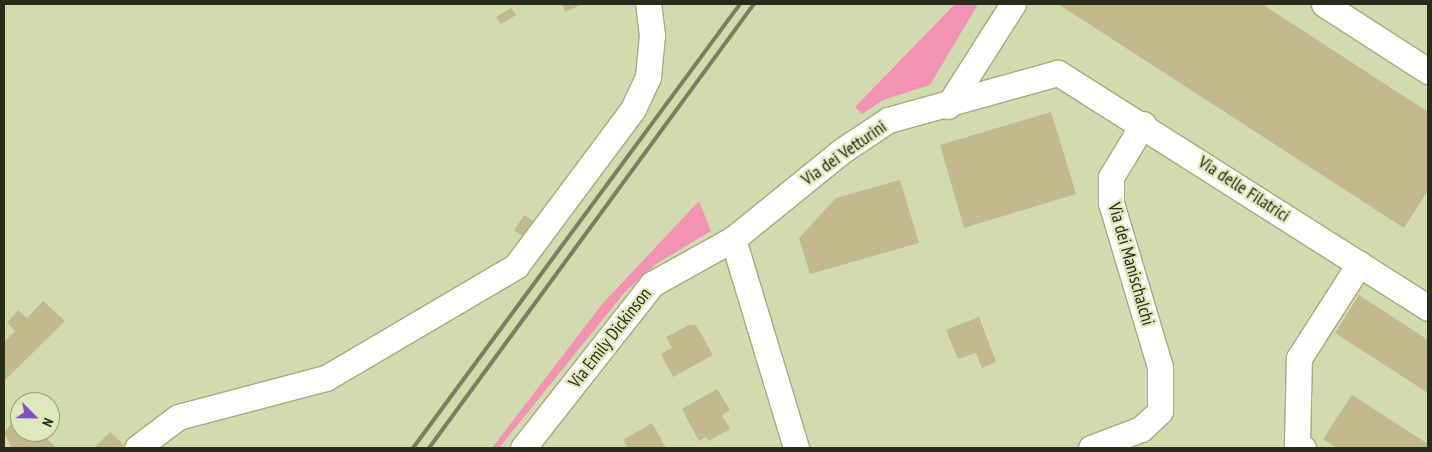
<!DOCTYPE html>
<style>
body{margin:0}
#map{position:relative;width:1432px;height:452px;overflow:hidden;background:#d1dbae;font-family:"PT Sans Narrow",sans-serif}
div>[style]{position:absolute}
.green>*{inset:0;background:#f393b4}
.building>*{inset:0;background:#c2b98c}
.roads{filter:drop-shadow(1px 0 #a2ac80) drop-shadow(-1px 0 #a2ac80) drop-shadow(0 1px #a2ac80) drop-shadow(0 -1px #a2ac80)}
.street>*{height:25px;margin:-12.5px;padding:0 12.5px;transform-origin:12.5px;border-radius:12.5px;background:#fff}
.rail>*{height:4px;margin:-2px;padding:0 2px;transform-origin:2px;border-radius:2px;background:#798061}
span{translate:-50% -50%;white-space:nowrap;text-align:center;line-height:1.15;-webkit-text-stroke:4.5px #dee9bb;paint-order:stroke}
.street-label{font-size:18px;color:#282c1a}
.frame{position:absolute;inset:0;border:5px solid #282c1a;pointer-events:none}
.north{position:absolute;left:10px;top:392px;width:50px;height:50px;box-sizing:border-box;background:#dee9bb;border:1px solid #959d7b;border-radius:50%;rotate:113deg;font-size:14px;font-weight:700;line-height:20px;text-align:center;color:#282c1a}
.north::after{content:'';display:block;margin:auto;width:18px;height:22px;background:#8051ca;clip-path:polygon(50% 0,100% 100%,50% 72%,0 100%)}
</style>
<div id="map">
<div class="green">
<i style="clip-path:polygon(955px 4px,978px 4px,930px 85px,883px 100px,862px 114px,855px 107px)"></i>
<i style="clip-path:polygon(699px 201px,711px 231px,656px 264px,625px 292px,499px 448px,492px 448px,603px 303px)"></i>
</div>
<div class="building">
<i style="clip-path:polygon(562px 4px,582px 4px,565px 12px)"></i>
<i style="clip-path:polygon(1058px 4px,1262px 4px,1428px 112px,1428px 190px,1404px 228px)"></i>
<i style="clip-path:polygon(511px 8px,516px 15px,501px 24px,496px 17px)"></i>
<i style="clip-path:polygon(1051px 112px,1076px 194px,964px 228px,940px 145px)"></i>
<i style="clip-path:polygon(900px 180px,919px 243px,810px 274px,799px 238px,836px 198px)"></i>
<i style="clip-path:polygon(524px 215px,536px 223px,526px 238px,514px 230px)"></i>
<i style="clip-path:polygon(1359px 295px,1428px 340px,1428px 393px,1335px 333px)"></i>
<i style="clip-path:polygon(43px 301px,65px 321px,4px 381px,4px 342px,15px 331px,7px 323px,18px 310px,27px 318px)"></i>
<i style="clip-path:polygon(979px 317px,996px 362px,982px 368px,976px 353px,958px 359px,946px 330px)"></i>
<i style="clip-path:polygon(689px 325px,696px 325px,713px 355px,673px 377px,661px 354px,672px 348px,666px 337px)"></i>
<i style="clip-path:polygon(717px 389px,730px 410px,722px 415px,730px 429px,709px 441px,706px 437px,699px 441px,682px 409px)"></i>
<i style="clip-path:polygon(1352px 395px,1428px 444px,1428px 448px,1337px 448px,1323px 439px)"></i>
<i style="clip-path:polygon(20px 413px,20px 432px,40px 432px,57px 448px,12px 448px,4px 433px)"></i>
<i style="clip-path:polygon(652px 423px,666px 448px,628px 448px,623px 440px)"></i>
<i style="clip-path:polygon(110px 432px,124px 445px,121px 448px,94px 448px)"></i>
</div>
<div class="roads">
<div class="street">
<i style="left:1324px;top:4px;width:124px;rotate:32.8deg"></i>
<i style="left:948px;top:106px;width:121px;rotate:-57.5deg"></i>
<i style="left:733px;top:239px;width:218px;rotate:73.2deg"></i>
<i style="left:137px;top:448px;width:51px;rotate:-37.1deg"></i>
<i style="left:178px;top:417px;width:153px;rotate:-14.8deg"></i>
<i style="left:326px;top:378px;width:221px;rotate:-30.5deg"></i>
<i style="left:516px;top:266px;width:196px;rotate:-53.3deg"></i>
<i style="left:633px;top:109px;width:35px;rotate:-65deg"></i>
<i style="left:648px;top:77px;width:42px;rotate:-84.6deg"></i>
<i style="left:652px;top:35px;width:31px;rotate:-97deg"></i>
<i style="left:523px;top:448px;width:209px;rotate:-51.8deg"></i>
<i style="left:652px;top:284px;width:93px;rotate:-29.1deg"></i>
<i style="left:733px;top:239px;width:141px;rotate:-39deg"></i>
<i style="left:843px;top:150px;width:54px;rotate:-33.7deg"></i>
<i style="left:888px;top:120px;width:176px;rotate:-15.5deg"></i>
<i style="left:1058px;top:73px;width:438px;rotate:32.4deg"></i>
<i style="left:1091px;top:448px;width:53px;rotate:-20.8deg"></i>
<i style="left:1141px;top:429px;width:26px;rotate:-43deg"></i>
<i style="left:1160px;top:411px;width:44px;rotate:-90deg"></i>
<i style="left:1160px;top:367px;width:171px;rotate:-106.6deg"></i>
<i style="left:1111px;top:203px;width:26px;rotate:-90deg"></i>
<i style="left:1111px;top:177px;width:62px;rotate:-58.9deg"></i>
<i style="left:1303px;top:448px;width:8px;rotate:-140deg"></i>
<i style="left:1297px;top:443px;width:85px;rotate:-88.7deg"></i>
<i style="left:1299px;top:358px;width:112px;rotate:-57.4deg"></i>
</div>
</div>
<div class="rail">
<i style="left:413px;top:448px;width:551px;rotate:-53.63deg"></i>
<i style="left:429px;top:448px;width:550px;rotate:-53.8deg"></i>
</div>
<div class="street-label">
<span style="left:844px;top:153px;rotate:-35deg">Via dei Vetturini</span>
<span style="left:1244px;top:189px;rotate:33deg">Via delle Filatrici</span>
<span style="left:1131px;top:264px;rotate:74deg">Via dei Manischalchi</span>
<span style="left:610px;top:338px;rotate:-52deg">Via Emily Dickinson</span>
</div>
<div class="frame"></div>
<div class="north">N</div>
</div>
